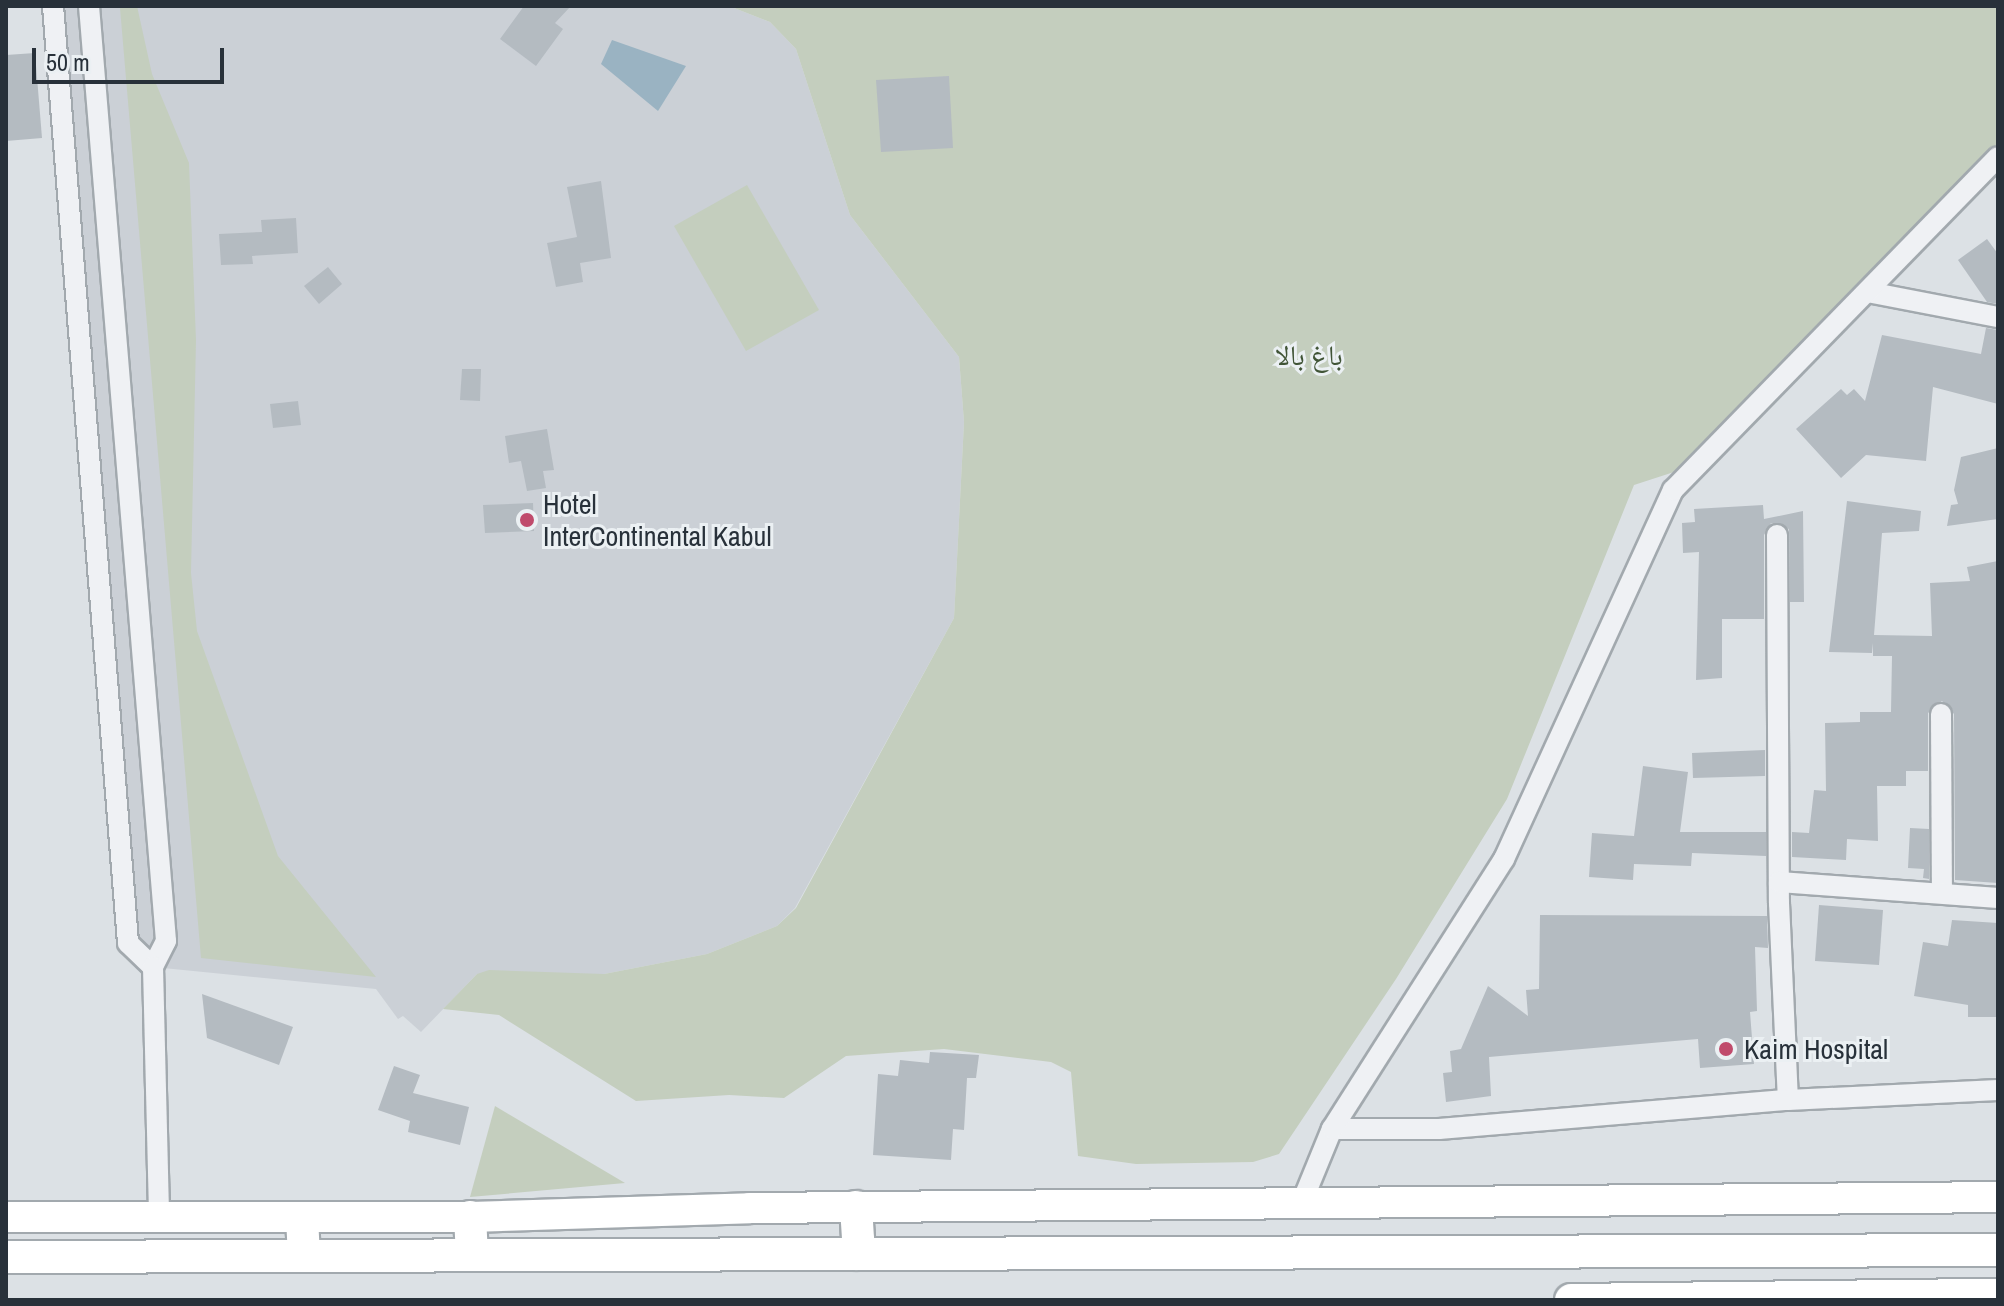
<!DOCTYPE html>
<meta charset="utf-8">
<style>
body{margin:0}
#map{position:relative;width:2004px;height:1306px;overflow:hidden;background:#dce1e5;font-family:"Archivo Narrow","Noto Naskh Arabic",sans-serif}
div>[style]{position:absolute}
.built>*{inset:0;background:#cbd0d6}
.green>*{inset:0;background:#c4cebe}
.water>*{inset:0;background:#9ab3c2}
.building>*{inset:0;background:#b4bbc1}
.roads{filter:drop-shadow(2px 0 #a2a9ae) drop-shadow(-2px 0 #a2a9ae) drop-shadow(0 2px #a2a9ae) drop-shadow(0 -2px #a2a9ae)}
.street>*{height:20px;margin:-10px;padding:0 10px;transform-origin:10px;border-radius:10px;background:#eff1f4}
.secondary>*{height:30px;margin:-15px;padding:0 15px;transform-origin:15px;border-radius:15px;background:#fff}
.primary>*{height:32px;margin:-16px;padding:0 16px;transform-origin:16px;border-radius:16px;background:#fff}
.dots>*{width:22px;height:22px;translate:-50% -50%;box-sizing:border-box;border:4px solid #ebf0f3;border-radius:50%}
span{translate:-50% -50%;white-space:nowrap;text-align:center;line-height:1.15;-webkit-text-stroke:6px #ebf0f3;paint-order:stroke}
.park-label{font-size:28px;color:#405436}
.poi-label{font-size:28px;color:#28313a}
.left{translate:0 -50%;text-align:left}
.frame{position:absolute;inset:0;border:8px solid #28313a;pointer-events:none}
.scale{position:absolute;left:32px;top:48px;width:192px;height:36px;box-sizing:border-box;border:4px solid #28313a;border-top:0;padding-left:10px;font-size:24px;line-height:28px;white-space:nowrap;color:#28313a;-webkit-text-stroke:6px #ebf0f3;paint-order:stroke}
</style>
<div id="map">
<div class="built">
<i style="clip-path:polygon(53px 6px,729px 6px,770px 22px,796px 49px,850px 215px,959px 357px,964px 422px,954px 618px,795px 908px,777px 926px,707px 954px,604px 974px,477px 974px,421px 1032px,403px 1016px,398px 1019px,376px 989px,153px 967px,128px 943px)"></i>
</div>
<div class="green">
<i style="clip-path:polygon(137px 6px,152px 74px,189px 163px,196px 340px,191px 573px,197px 631px,278px 856px,376px 977px,201px 958px,120px 8px)"></i>
<i style="clip-path:polygon(729px 6px,1998px 6px,1998px 151px,1674px 472px,1634px 485px,1507px 799px,1396px 979px,1279px 1154px,1253px 1162px,1136px 1164px,1078px 1156px,1071px 1072px,1051px 1062px,944px 1049px,846px 1056px,784px 1098px,729px 1095px,636px 1101px,499px 1015px,443px 1009px,477px 974px,489px 970px,604px 974px,707px 954px,777px 926px,796px 908px,954px 618px,964px 422px,959px 357px,850px 215px,796px 49px,770px 22px)"></i>
<i style="clip-path:polygon(747px 185px,819px 310px,746px 351px,674px 226px)"></i>
<i style="clip-path:polygon(495px 1106px,625px 1183px,470px 1197px)"></i>
</div>
<div class="water">
<i style="clip-path:polygon(612px 40px,686px 66px,658px 111px,601px 64px)"></i>
</div>
<div class="building">
<i style="clip-path:polygon(524px 6px,571px 6px,555px 23px,563px 29px,536px 66px,500px 39px)"></i>
<i style="clip-path:polygon(35px 53px,42px 138px,6px 141px,6px 55px)"></i>
<i style="clip-path:polygon(949px 76px,953px 148px,881px 152px,876px 80px)"></i>
<i style="clip-path:polygon(601px 181px,611px 258px,580px 263px,583px 282px,556px 287px,547px 243px,577px 237px,567px 187px)"></i>
<i style="clip-path:polygon(296px 218px,298px 253px,252px 256px,253px 264px,221px 265px,219px 234px,262px 232px,261px 220px)"></i>
<i style="clip-path:polygon(1987px 239px,1998px 254px,1998px 304px,1987px 302px,1958px 260px)"></i>
<i style="clip-path:polygon(328px 267px,342px 284px,319px 304px,304px 286px)"></i>
<i style="clip-path:polygon(1986px 328px,1998px 330px,1998px 404px,1933px 387px,1926px 461px,1866px 455px,1841px 478px,1796px 429px,1841px 389px,1847px 395px,1854px 389px,1865px 401px,1882px 335px,1981px 354px)"></i>
<i style="clip-path:polygon(462px 369px,481px 369px,480px 401px,460px 400px)"></i>
<i style="clip-path:polygon(298px 401px,301px 425px,273px 428px,270px 404px)"></i>
<i style="clip-path:polygon(547px 429px,554px 470px,543px 471px,546px 488px,527px 491px,521px 461px,509px 463px,505px 436px)"></i>
<i style="clip-path:polygon(1998px 448px,1998px 519px,1947px 526px,1951px 505px,1958px 504px,1954px 490px,1961px 457px)"></i>
<i style="clip-path:polygon(1847px 501px,1921px 511px,1919px 531px,1882px 533px,1874px 635px,1932px 636px,1930px 583px,1970px 581px,1967px 567px,1998px 561px,1998px 883px,1955px 880px,1954px 714px,1942px 701px,1928px 713px,1928px 771px,1906px 771px,1906px 786px,1877px 786px,1878px 841px,1847px 839px,1846px 860px,1792px 857px,1792px 832px,1809px 833px,1814px 790px,1826px 791px,1825px 723px,1860px 722px,1860px 712px,1891px 712px,1892px 656px,1873px 656px,1873px 643px,1872px 653px,1829px 652px)"></i>
<i style="clip-path:polygon(533px 503px,534px 531px,485px 533px,483px 505px)"></i>
<i style="clip-path:polygon(1763px 505px,1764px 519px,1803px 511px,1804px 602px,1790px 602px,1789px 529px,1771px 523px,1764px 535px,1764px 619px,1722px 619px,1722px 678px,1696px 680px,1699px 552px,1683px 553px,1682px 523px,1695px 522px,1694px 509px)"></i>
<i style="clip-path:polygon(1765px 750px,1765px 776px,1693px 778px,1692px 753px)"></i>
<i style="clip-path:polygon(1643px 766px,1688px 772px,1680px 832px,1766px 832px,1766px 856px,1692px 853px,1691px 866px,1634px 864px,1633px 880px,1589px 877px,1592px 833px,1634px 836px)"></i>
<i style="clip-path:polygon(1910px 828px,1929px 829px,1929px 879px,1923px 878px,1924px 869px,1908px 868px)"></i>
<i style="clip-path:polygon(1819px 905px,1883px 910px,1879px 965px,1815px 961px)"></i>
<i style="clip-path:polygon(1540px 915px,1767px 916px,1768px 948px,1755px 947px,1757px 1011px,1750px 1012px,1754px 1064px,1700px 1068px,1698px 1039px,1489px 1057px,1491px 1096px,1446px 1102px,1443px 1073px,1452px 1072px,1450px 1051px,1461px 1049px,1488px 986px,1528px 1016px,1526px 990px,1539px 989px)"></i>
<i style="clip-path:polygon(1952px 920px,1998px 923px,1998px 1017px,1968px 1017px,1968px 1005px,1914px 996px,1923px 942px,1948px 946px)"></i>
<i style="clip-path:polygon(202px 994px,293px 1027px,279px 1065px,207px 1038px)"></i>
<i style="clip-path:polygon(930px 1052px,979px 1055px,976px 1078px,967px 1078px,964px 1130px,953px 1129px,951px 1160px,873px 1155px,878px 1074px,898px 1076px,900px 1060px,929px 1063px)"></i>
<i style="clip-path:polygon(394px 1066px,420px 1075px,413px 1093px,469px 1107px,460px 1145px,408px 1132px,410px 1121px,378px 1110px)"></i>
</div>
<div class="roads">
<div class="street">
<i style="left:53px;top:6px;width:940px;rotate:85.42deg"></i>
<i style="left:128px;top:943px;width:35px;rotate:44deg"></i>
<i style="left:89px;top:6px;width:938px;rotate:85.29deg"></i>
<i style="left:166px;top:941px;width:29px;rotate:117deg"></i>
<i style="left:153px;top:967px;width:249px;rotate:88.6deg"></i>
<i style="left:1868px;top:292px;width:132px;rotate:10.9deg"></i>
<i style="left:1777px;top:535px;width:368px;rotate:89.7deg"></i>
<i style="left:1779px;top:903px;width:197px;rotate:87.4deg"></i>
<i style="left:1941px;top:714px;width:179px;rotate:89.7deg"></i>
<i style="left:1779px;top:882px;width:220px;rotate:4.2deg"></i>
<i style="left:1332px;top:1129px;width:107px"></i>
<i style="left:1439px;top:1129px;width:350px;rotate:-4.8deg"></i>
<i style="left:1788px;top:1100px;width:210px;rotate:-2.7deg"></i>
<i style="left:1302px;top:1202px;width:79px;rotate:-67.7deg"></i>
<i style="left:1332px;top:1129px;width:320px;rotate:-57.5deg"></i>
<i style="left:1504px;top:859px;width:406px;rotate:-65.4deg"></i>
<i style="left:1673px;top:490px;width:465px;rotate:-45.7deg"></i>
</div>
<div class="secondary">
<i style="left:6px;top:1217px;width:464px"></i>
<i style="left:470px;top:1217px;width:280px;rotate:-1.8deg"></i>
<i style="left:750px;top:1208px;width:1248px;rotate:-0.5deg"></i>
</div>
<div class="primary">
<i style="left:856px;top:1207px;width:47px;rotate:86.3deg"></i>
<i style="left:470px;top:1217px;width:37px;rotate:87deg"></i>
<i style="left:302px;top:1218px;width:35px;rotate:87deg"></i>
<i style="left:6px;top:1257px;width:1992px;rotate:-0.2deg"></i>
<i style="left:1571px;top:1300px;width:427px;rotate:-0.7deg"></i>
</div>
</div>
<div class="dots">
<i style="left:527px;top:520px;background:#c04b6c"></i>
<i style="left:1726px;top:1049px;background:#c04b6c"></i>
</div>
<div class="park-label">
<span style="left:1309px;top:355px">باغ بالا</span>
</div>
<div class="poi-label">
<span class="left" style="left:543px;top:520px">Hotel<br>InterContinental Kabul</span>
<span class="left" style="left:1744px;top:1049px">Kaim Hospital</span>
</div>
<div class="frame"></div>
<div class="scale">50 m</div>
</div>
